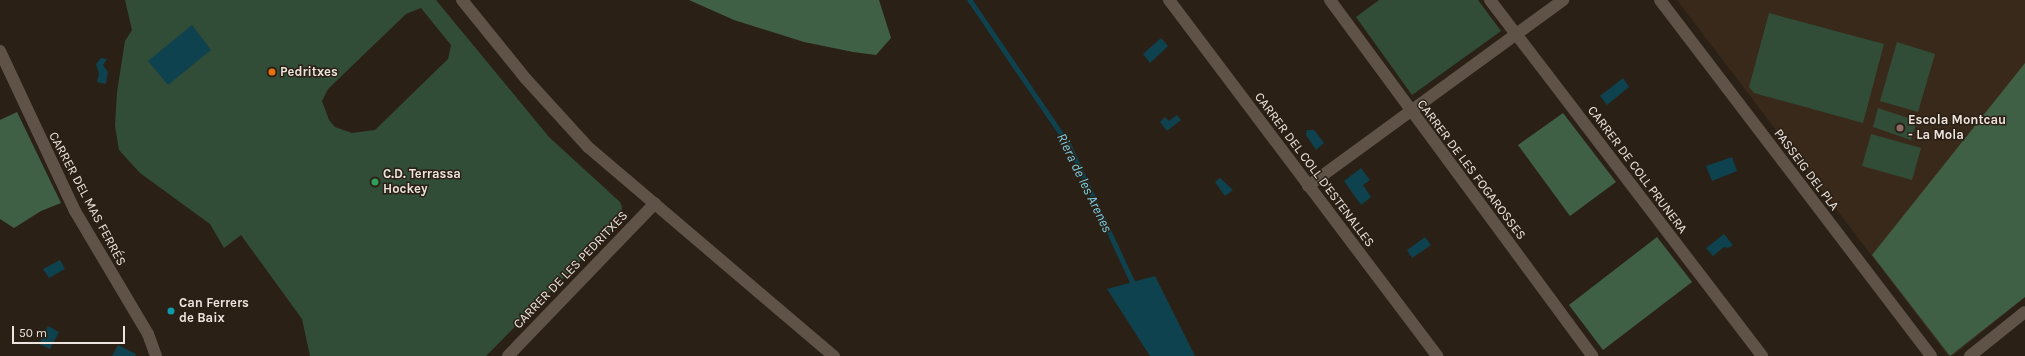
<!DOCTYPE html>
<meta charset="utf-8">
<style>
body{margin:0}
#map{position:relative;width:2025px;height:356px;overflow:hidden;background:#2b2016;font-family:Karla,sans-serif}
div>[style]{position:absolute}
.built>*{inset:0;background:#39291b}
.green>*{inset:0;background:#324d37}
.forest>*{inset:0;background:#406046}
.water>*{inset:0;background:#0e424e}
.stream>*{height:4.5px;margin:-2.25px;padding:0 2.25px;transform-origin:2.25px;border-radius:2.25px;background:#0e424e}
.minor>*{height:12px;margin:-6px;padding:0 6px;transform-origin:6px;border-radius:6px;background:#5f5347}
.dots>*{width:11px;height:11px;translate:-50% -50%;box-sizing:border-box;border:2px solid #2b2016;border-radius:50%}
span{translate:-50% -50%;white-space:nowrap;text-align:center;line-height:1.15;-webkit-text-stroke:3px #2b2016;paint-order:stroke}
.poi-label{font-size:13px;color:#ece4dd;font-weight:700}
.left{translate:0 -50%;text-align:left}
.street-label{font-size:13px;color:#ece4dd}
.water-label{font-size:14px;color:#7bcee3;font-style:italic}
.scale{position:absolute;left:12px;top:326px;width:113px;height:18px;box-sizing:border-box;border:2px solid #ece4dd;border-top:0;padding-left:5px;font-size:12px;line-height:14px;white-space:nowrap;color:#ece4dd;-webkit-text-stroke:3px #2b2016;paint-order:stroke}
</style>
<div id="map">
<div class="built">
<i style="clip-path:polygon(1677px 0,2025px 0,2025px 297px,1954px 355px,1948px 356px)"></i>
</div>
<div class="green">
<i style="clip-path:polygon(evenodd,125px 0,436px 0,549px 137px,620px 202px,622px 207px,621px 220px,486px 356px,310px 356px,302px 319px,241px 235px,224px 248px,210px 224px,140px 173px,119px 150px,115px 126px,117px 92px,125px 41px,132px 30px,125px 0,421px 8px,451px 45px,448px 59px,375px 130px,352px 133px,335px 127px,329px 120px,322px 101px,328px 89px,406px 14px,421px 8px)"></i>
<i style="clip-path:polygon(1379px 0,1478px 0,1501px 31px,1412px 95px,1356px 17px)"></i>
<i style="clip-path:polygon(1769px 13px,1884px 44px,1863px 123px,1754px 93px,1749px 87px)"></i>
<i style="clip-path:polygon(1897px 42px,1935px 54px,1918px 112px,1880px 101px)"></i>
<i style="clip-path:polygon(1878px 108px,1917px 121px,1911px 140px,1873px 127px)"></i>
<i style="clip-path:polygon(1871px 134px,1921px 148px,1912px 180px,1862px 166px)"></i>
</div>
<div class="forest">
<i style="clip-path:polygon(689px 0,879px 0,891px 38px,876px 55px,853px 52px,804px 42px,734px 20px)"></i>
<i style="clip-path:polygon(2025px 63px,2025px 297px,1950px 356px,1872px 255px)"></i>
<i style="clip-path:polygon(17px 112px,61px 203px,41px 211px,14px 228px,0 219px,0 120px)"></i>
<i style="clip-path:polygon(1563px 113px,1616px 182px,1570px 216px,1518px 145px)"></i>
<i style="clip-path:polygon(1657px 237px,1692px 282px,1603px 350px,1569px 305px)"></i>
</div>
<div class="water">
<i style="clip-path:polygon(192px 25px,211px 50px,168px 85px,148px 61px)"></i>
<i style="clip-path:polygon(1161px 38px,1168px 46px,1150px 63px,1143px 54px)"></i>
<i style="clip-path:polygon(101px 58px,107px 59px,103px 65px,108px 72px,106px 84px,97px 82px,99px 74px,96px 64px)"></i>
<i style="clip-path:polygon(1623px 78px,1629px 87px,1607px 105px,1600px 96px)"></i>
<i style="clip-path:polygon(1177px 115px,1181px 120px,1167px 131px,1160px 122px,1165px 117px,1169px 121px)"></i>
<i style="clip-path:polygon(1307px 130px,1314px 130px,1324px 143px,1316px 150px,1306px 135px)"></i>
<i style="clip-path:polygon(1732px 157px,1737px 171px,1712px 181px,1706px 166px)"></i>
<i style="clip-path:polygon(1361px 168px,1370px 180px,1363px 185px,1371px 197px,1361px 205px,1344px 181px)"></i>
<i style="clip-path:polygon(1220px 178px,1233px 190px,1225px 196px,1215px 182px)"></i>
<i style="clip-path:polygon(1724px 234px,1733px 245px,1728px 248px,1724px 247px,1713px 256px,1706px 248px)"></i>
<i style="clip-path:polygon(1425px 237px,1431px 245px,1412px 258px,1407px 250px)"></i>
<i style="clip-path:polygon(60px 260px,65px 269px,49px 278px,43px 269px)"></i>
<i style="clip-path:polygon(1155px 276px,1195px 356px,1150px 356px,1107px 289px)"></i>
<i style="clip-path:polygon(48px 326px,59px 332px,50px 349px,39px 344px)"></i>
<i style="clip-path:polygon(118px 345px,136px 354px,135px 356px,112px 356px)"></i>
</div>
<div class="stream">
<i style="left:970px;top:0;width:176px;rotate:55.7deg"></i>
<i style="left:1069px;top:145px;width:157px;rotate:65.1deg"></i>
</div>
<div class="minor">
<i style="left:462px;top:0;width:102px;rotate:51deg"></i>
<i style="left:526px;top:79px;width:92px;rotate:47.6deg"></i>
<i style="left:588px;top:147px;width:323px;rotate:40.4deg"></i>
<i style="left:1169px;top:0;width:446px;rotate:53deg"></i>
<i style="left:1330px;top:0;width:442px;rotate:53.6deg"></i>
<i style="left:1490px;top:0;width:448px;rotate:52.6deg"></i>
<i style="left:1660px;top:0;width:447px;rotate:52.7deg"></i>
<i style="left:0;top:51px;width:177px;rotate:64.9deg"></i>
<i style="left:75px;top:211px;width:143px;rotate:59.3deg"></i>
<i style="left:148px;top:334px;width:23px;rotate:70deg"></i>
<i style="left:1308px;top:186px;width:316px;rotate:-36.1deg"></i>
<i style="left:508px;top:356px;width:212px;rotate:-46.1deg"></i>
<i style="left:1970px;top:356px;width:70px;rotate:-38.7deg"></i>
</div>
<div class="dots">
<i style="left:272px;top:72px;background:#e8710a"></i>
<i style="left:1900px;top:128px;background:#8d6e63"></i>
<i style="left:375px;top:182px;background:#2e9e5b"></i>
<i style="left:171px;top:311px;background:#0f9aa8"></i>
</div>
<div class="poi-label">
<span class="left" style="left:280px;top:72px">Pedritxes</span>
<span class="left" style="left:1908px;top:128px">Escola Montcau<br>- La Mola</span>
<span class="left" style="left:383px;top:182px">C.D. Terrassa<br>Hockey</span>
<span class="left" style="left:179px;top:311px">Can Ferrers<br>de Baix</span>
</div>
<div class="street-label">
<span style="left:1314px;top:170px;rotate:53deg">CARRER DEL COLL D'ESTENALLES</span>
<span style="left:1471px;top:170px;rotate:53deg">CARRER DE LES FOGAROSSES</span>
<span style="left:1637px;top:170px;rotate:53deg">CARRER DE COLL PRUNERA</span>
<span style="left:1806px;top:170px;rotate:53deg">PASSEIG DEL PLA</span>
<span style="left:87px;top:199px;rotate:62deg">CARRER DEL MAS FERRÉS</span>
<span style="left:571px;top:270px;rotate:-46deg">CARRER DE LES PEDRITXES</span>
</div>
<div class="water-label">
<span style="left:1084px;top:183px;rotate:64deg">Riera de les Arenes</span>
</div>
<div class="scale">50 m</div>
</div>
